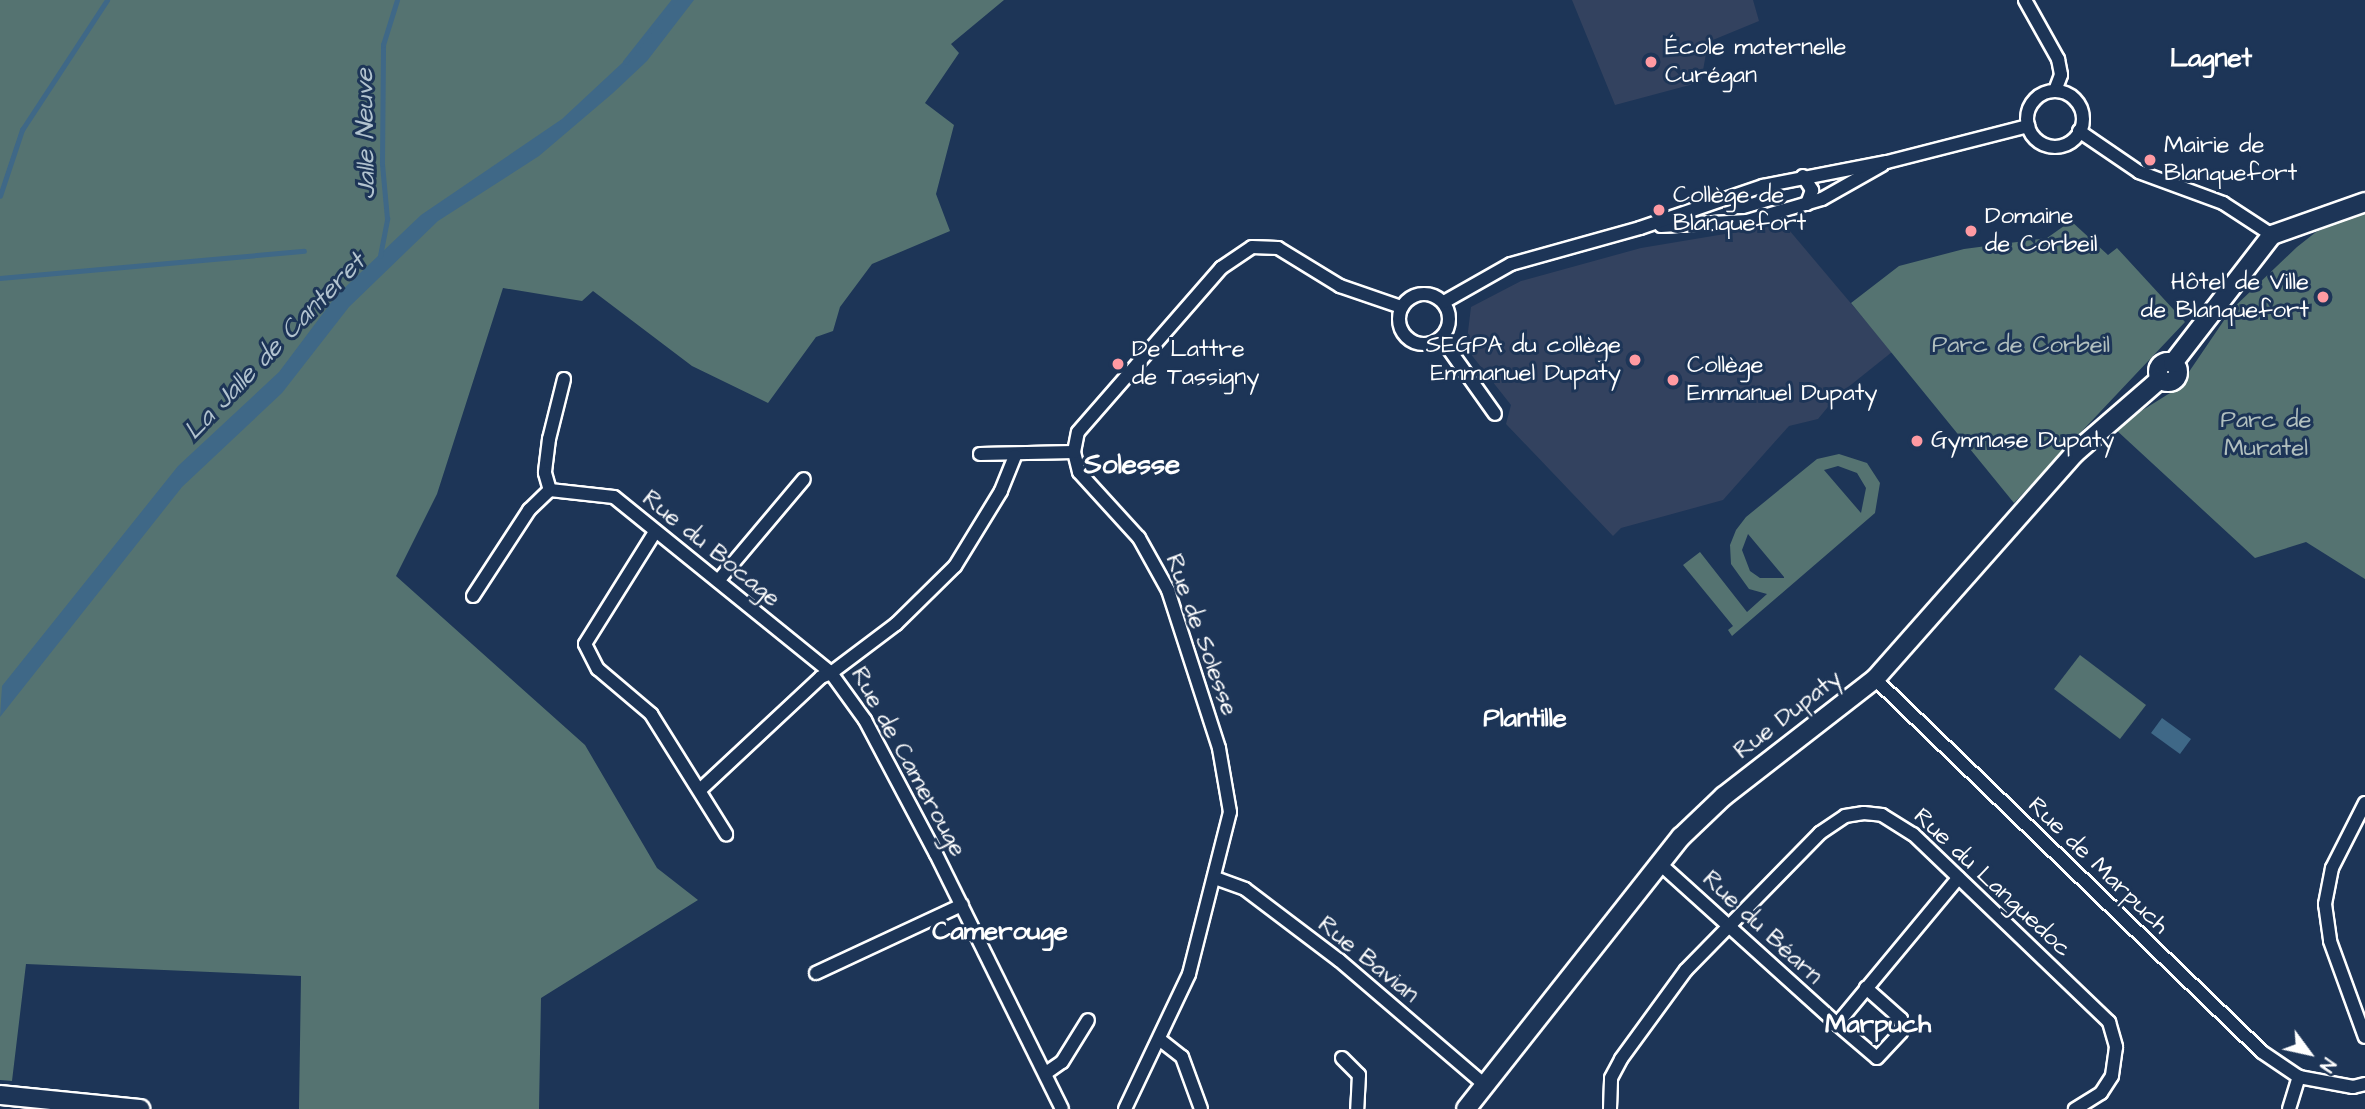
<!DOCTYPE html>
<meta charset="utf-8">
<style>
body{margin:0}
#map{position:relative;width:2365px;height:1109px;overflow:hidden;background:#1d3557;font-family:"Architects Daughter",sans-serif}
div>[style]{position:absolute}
.built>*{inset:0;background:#33425f}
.green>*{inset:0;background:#557371}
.water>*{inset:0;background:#3f6887}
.stream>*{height:4.5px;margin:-2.25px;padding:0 2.25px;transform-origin:2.25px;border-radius:2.25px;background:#3f6887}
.roads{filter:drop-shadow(2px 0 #fff) drop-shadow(-2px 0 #fff) drop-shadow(0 2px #fff) drop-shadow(0 -2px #fff)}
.street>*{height:12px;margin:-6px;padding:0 6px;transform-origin:6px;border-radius:6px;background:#1d3557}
.street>.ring{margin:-6px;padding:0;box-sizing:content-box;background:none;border:12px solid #1d3557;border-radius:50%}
.secondary>*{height:18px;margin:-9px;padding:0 9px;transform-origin:9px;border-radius:9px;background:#1d3557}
.secondary>.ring{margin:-9px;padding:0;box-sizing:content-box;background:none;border:18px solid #1d3557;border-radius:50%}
.dots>*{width:19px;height:19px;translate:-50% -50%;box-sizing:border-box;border:4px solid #1d3557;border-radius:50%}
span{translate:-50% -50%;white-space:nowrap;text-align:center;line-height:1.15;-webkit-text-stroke:6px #1d3557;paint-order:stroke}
.poi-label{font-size:24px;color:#fff}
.left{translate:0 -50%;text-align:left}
.right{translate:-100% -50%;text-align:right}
.park-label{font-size:24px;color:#b2c0bf}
.street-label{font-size:24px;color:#fff}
.neighbourhood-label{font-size:26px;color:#fff;font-weight:700}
.water-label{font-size:26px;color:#b2c3cf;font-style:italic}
.quarter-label{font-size:28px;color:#fff;font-weight:700}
.north{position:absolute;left:2274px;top:1018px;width:70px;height:70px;-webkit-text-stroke:5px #1d3557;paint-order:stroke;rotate:123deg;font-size:19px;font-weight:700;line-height:28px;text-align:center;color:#fff}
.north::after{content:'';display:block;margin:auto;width:24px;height:32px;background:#fff;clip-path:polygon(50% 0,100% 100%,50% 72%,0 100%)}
</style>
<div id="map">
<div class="built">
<i style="clip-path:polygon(1572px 0,1753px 0,1759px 21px,1708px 42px,1701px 82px,1615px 105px)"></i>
<i style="clip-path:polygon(1784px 224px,1892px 352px,1837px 396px,1818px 419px,1789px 426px,1723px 500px,1621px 528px,1613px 536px,1506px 424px,1511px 405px,1466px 348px,1471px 307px,1521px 281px,1641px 248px)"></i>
</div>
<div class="green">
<i style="clip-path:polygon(0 0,1004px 0,951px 44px,959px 53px,925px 103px,954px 125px,936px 194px,950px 231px,872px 264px,840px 307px,833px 331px,816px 337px,768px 403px,692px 366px,593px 291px,582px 301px,503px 288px,437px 494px,396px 576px,585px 745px,657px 868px,698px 900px,541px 998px,539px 1109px,299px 1109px,301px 976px,26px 964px,12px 1081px,0 1080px)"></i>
<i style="clip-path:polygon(2365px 211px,2365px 579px,2306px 542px,2255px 558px,2114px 428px,2178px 388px,2231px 310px,2297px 247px,2316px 232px)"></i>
<i style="clip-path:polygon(2071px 221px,2108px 255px,2117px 248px,2185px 322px,2014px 503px,1851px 303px,1899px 266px,1964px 249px,2047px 238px)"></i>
<i style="clip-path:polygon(evenodd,1839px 454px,1867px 463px,1880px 483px,1875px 513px,1732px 636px,1728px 630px,1733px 626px,1683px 565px,1700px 552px,1747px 612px,1767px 594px,1749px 589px,1731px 564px,1730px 545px,1736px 530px,1746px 517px,1817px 459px,1839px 454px,1838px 466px,1857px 473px,1866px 488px,1861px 513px,1824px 470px,1838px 466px,1839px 454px,1748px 534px,1784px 577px,1784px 578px,1760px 578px,1750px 571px,1742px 550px,1748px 534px)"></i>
<i style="clip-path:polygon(2080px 655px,2146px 705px,2120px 739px,2054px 689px)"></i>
</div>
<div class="water">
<i style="clip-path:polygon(675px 0,694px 0,647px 61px,613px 93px,539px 156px,438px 221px,349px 307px,282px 393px,182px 487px,0 717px,2px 686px,178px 466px,279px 372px,336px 296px,421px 215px,562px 119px,635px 51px)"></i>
<i style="clip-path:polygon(2162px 718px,2191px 739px,2180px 754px,2151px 733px)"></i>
</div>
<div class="stream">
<i style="left:625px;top:62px;width:79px;rotate:-51.7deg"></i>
<i style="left:0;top:196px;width:70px;rotate:-71.6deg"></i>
<i style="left:22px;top:130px;width:155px;rotate:-56.8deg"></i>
<i style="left:380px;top:256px;width:38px;rotate:-79deg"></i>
<i style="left:387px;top:219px;width:55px;rotate:-95.2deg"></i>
<i style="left:382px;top:164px;width:119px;rotate:-89.5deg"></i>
<i style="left:383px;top:45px;width:47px;rotate:-72.7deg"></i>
<i style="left:0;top:278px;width:305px;rotate:-5.1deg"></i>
</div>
<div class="roads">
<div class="street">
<i style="left:2025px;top:0;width:68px;rotate:60.8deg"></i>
<i style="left:2058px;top:59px;width:16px;rotate:79deg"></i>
<i style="left:2061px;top:75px;width:17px;rotate:111deg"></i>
<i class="ring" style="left:2027px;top:91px;width:44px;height:44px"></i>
<i style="left:2079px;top:131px;width:73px;rotate:34.3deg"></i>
<i style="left:2139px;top:172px;width:90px;rotate:20.3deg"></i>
<i style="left:2223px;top:203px;width:59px;rotate:33.1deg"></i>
<i style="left:1803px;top:176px;width:17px;rotate:57deg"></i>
<i style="left:1812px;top:190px;width:15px;rotate:110deg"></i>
<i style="left:1661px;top:226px;width:86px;rotate:-3.3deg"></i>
<i style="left:1747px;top:221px;width:78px;rotate:-16.3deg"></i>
<i style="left:1822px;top:199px;width:69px;rotate:-29.5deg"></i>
<i class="ring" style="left:1399px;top:294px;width:38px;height:38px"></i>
<i style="left:1444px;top:302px;width:77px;rotate:-29.6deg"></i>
<i style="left:1511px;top:264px;width:134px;rotate:-15.6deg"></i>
<i style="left:1640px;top:228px;width:130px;rotate:-18.9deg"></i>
<i style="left:1763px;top:186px;width:126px;rotate:-11deg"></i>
<i style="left:1887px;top:162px;width:146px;rotate:-14.3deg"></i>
<i style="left:1441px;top:338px;width:93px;rotate:54.6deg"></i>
<i style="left:564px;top:379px;width:62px;rotate:104deg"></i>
<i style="left:549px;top:439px;width:34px;rotate:97deg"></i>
<i style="left:545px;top:473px;width:18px;rotate:74deg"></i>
<i style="left:550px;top:490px;width:64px;rotate:6.2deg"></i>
<i style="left:614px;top:497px;width:279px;rotate:39deg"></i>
<i style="left:980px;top:454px;width:94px;rotate:-1.2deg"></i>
<i style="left:1015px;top:456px;width:38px;rotate:112deg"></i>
<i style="left:1001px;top:491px;width:88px;rotate:121.5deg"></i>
<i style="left:955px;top:566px;width:83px;rotate:135.5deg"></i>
<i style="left:896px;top:624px;width:81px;rotate:143deg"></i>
<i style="left:831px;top:673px;width:58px;rotate:54.1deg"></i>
<i style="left:865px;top:720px;width:152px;rotate:62.1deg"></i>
<i style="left:936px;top:854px;width:284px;rotate:63.7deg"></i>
<i style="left:655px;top:532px;width:132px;rotate:122deg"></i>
<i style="left:585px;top:644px;width:28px;rotate:63deg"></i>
<i style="left:598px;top:669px;width:70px;rotate:40.3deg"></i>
<i style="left:651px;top:714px;width:142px;rotate:58deg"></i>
<i style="left:718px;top:581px;width:133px;rotate:-49.9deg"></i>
<i style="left:473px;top:596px;width:103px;rotate:-56.9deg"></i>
<i style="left:529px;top:510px;width:29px;rotate:-44deg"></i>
<i style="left:1875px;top:679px;width:537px;rotate:43.94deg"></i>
<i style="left:2262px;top:1052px;width:45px;rotate:34deg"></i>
<i style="left:2299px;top:1077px;width:55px;rotate:10.5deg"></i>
<i style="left:2353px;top:1087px;width:12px;rotate:-14deg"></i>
<i style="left:701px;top:789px;width:164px;rotate:-43deg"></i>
<i style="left:821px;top:677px;width:11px;rotate:-22deg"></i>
<i style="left:2365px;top:803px;width:73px;rotate:116.9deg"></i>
<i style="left:2332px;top:868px;width:37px;rotate:101deg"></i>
<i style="left:2325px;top:904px;width:37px;rotate:82deg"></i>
<i style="left:2330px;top:941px;width:102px;rotate:70deg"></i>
<i style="left:1659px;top:863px;width:240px;rotate:42.1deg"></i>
<i style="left:1837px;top:1024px;width:190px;rotate:-50.3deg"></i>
<i style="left:1215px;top:878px;width:32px;rotate:20deg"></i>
<i style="left:1245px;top:889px;width:118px;rotate:37.1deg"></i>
<i style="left:1339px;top:960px;width:194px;rotate:40.6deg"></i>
<i style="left:816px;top:973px;width:161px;rotate:-25deg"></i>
<i style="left:1837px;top:1024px;width:52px;rotate:40.4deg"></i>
<i style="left:1877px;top:1058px;width:35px;rotate:-47deg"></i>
<i style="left:1901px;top:1032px;width:13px;rotate:-90deg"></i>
<i style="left:1901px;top:1019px;width:47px;rotate:-138.5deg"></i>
<i style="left:1159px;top:1039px;width:29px;rotate:38deg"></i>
<i style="left:1182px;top:1057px;width:55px;rotate:69.9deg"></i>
<i style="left:1342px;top:1058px;width:24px;rotate:45deg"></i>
<i style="left:1359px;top:1075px;width:34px;rotate:93deg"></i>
<i style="left:1046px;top:1073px;width:19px;rotate:-35deg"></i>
<i style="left:1062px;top:1062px;width:49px;rotate:-58.2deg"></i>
<i style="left:1125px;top:1109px;width:149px;rotate:-64.6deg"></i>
<i style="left:1189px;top:974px;width:167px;rotate:-75.8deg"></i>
<i style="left:1230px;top:812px;width:65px;rotate:-99.8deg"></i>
<i style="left:1219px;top:748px;width:166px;rotate:-107.9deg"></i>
<i style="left:1168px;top:590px;width:60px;rotate:-119.1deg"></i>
<i style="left:1139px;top:538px;width:89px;rotate:-132.3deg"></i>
<i style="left:1079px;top:472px;width:21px;rotate:-104deg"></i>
<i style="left:1074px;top:452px;width:20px;rotate:-79deg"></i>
<i style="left:1078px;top:432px;width:218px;rotate:-48.9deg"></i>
<i style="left:1221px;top:268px;width:37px;rotate:-34deg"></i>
<i style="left:1252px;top:247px;width:26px;rotate:2deg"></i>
<i style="left:1278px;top:248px;width:73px;rotate:31.5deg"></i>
<i style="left:1340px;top:286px;width:65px;rotate:19deg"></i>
<i style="left:1610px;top:1109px;width:31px;rotate:-88deg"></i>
<i style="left:1611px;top:1078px;width:21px;rotate:-62deg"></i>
<i style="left:1621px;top:1059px;width:110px;rotate:-53.9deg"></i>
<i style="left:1686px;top:970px;width:192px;rotate:-45.6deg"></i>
<i style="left:1820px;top:833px;width:30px;rotate:-34deg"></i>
<i style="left:1845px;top:816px;width:19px;rotate:-9deg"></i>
<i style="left:1864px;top:813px;width:18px;rotate:6deg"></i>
<i style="left:1882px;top:815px;width:36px;rotate:32deg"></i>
<i style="left:1913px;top:834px;width:272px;rotate:43.8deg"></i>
<i style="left:2109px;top:1022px;width:26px;rotate:74deg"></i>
<i style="left:2116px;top:1047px;width:29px;rotate:98deg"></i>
<i style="left:2112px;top:1076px;width:20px;rotate:123deg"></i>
<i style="left:2101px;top:1093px;width:31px;rotate:148deg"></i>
<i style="left:2289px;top:1109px;width:34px;rotate:-73deg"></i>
</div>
<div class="secondary">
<i class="ring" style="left:2158px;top:362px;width:2px;height:2px"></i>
<i style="left:2173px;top:363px;width:162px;rotate:-52.3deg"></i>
<i style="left:2272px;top:235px;width:99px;rotate:-19.5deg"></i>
<i style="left:0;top:1095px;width:141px;rotate:5.7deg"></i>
<i style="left:1466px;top:1109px;width:347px;rotate:-51.7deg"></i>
<i style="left:1681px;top:837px;width:59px;rotate:-43.6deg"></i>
<i style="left:1724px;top:796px;width:191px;rotate:-37.8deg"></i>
<i style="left:1875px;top:679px;width:302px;rotate:-48.5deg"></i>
<i style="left:2075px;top:453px;width:113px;rotate:-41deg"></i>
</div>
</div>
<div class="dots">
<i style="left:1651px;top:62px;background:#ff9aa2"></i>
<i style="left:2150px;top:160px;background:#ff9aa2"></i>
<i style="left:1659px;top:210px;background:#ff9aa2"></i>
<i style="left:1971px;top:231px;background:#ff9aa2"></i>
<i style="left:2323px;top:297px;background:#ff9aa2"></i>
<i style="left:1635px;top:360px;background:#ff9aa2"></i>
<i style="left:1118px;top:364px;background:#ff9aa2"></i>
<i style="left:1673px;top:380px;background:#ff9aa2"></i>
<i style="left:1917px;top:441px;background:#ff9aa2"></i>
</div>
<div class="poi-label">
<span class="left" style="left:1665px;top:62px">École maternelle<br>Curégan</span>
<span class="left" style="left:2164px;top:160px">Mairie de<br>Blanquefort</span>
<span class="left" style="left:1673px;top:210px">Collège de<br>Blanquefort</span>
<span class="left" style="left:1985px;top:231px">Domaine<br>de Corbeil</span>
<span class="right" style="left:2309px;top:297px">Hôtel de Ville<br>de Blanquefort</span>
<span class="right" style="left:1621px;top:360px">SEGPA du collège<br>Emmanuel Dupaty</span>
<span class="left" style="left:1132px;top:364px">De Lattre<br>de Tassigny</span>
<span class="left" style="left:1687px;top:380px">Collège<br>Emmanuel Dupaty</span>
<span class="left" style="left:1931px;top:441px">Gymnase Dupaty</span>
</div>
<div class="park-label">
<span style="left:2021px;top:346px">Parc de Corbeil</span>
<span style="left:2266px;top:435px">Parc de<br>Muratel</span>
</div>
<div class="street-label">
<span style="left:711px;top:549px;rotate:39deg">Rue du Bocage</span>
<span style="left:1201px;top:635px;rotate:70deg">Rue de Solesse</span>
<span style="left:1788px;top:715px;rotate:-38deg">Rue Dupaty</span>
<span style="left:908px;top:762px;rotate:61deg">Rue de Camerouge</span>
<span style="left:2098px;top:866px;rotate:44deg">Rue de Marpuch</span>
<span style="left:1992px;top:883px;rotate:43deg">Rue du Languedoc</span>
<span style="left:1762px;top:928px;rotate:43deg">Rue du Béarn</span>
<span style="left:1368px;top:960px;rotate:39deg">Rue Bavian</span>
</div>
<div class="neighbourhood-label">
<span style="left:2211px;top:59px">Lagnet</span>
<span style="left:1525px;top:719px">Plantille</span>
<span style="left:1000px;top:932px">Camerouge</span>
<span style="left:1878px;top:1025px">Marpuch</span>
</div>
<div class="water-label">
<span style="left:366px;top:134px;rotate:-91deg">Jalle Neuve</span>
<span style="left:275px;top:347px;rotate:-46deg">La Jalle de Canteret</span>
</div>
<div class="quarter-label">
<span style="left:1132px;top:465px">Solesse</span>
</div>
<div class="north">N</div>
</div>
